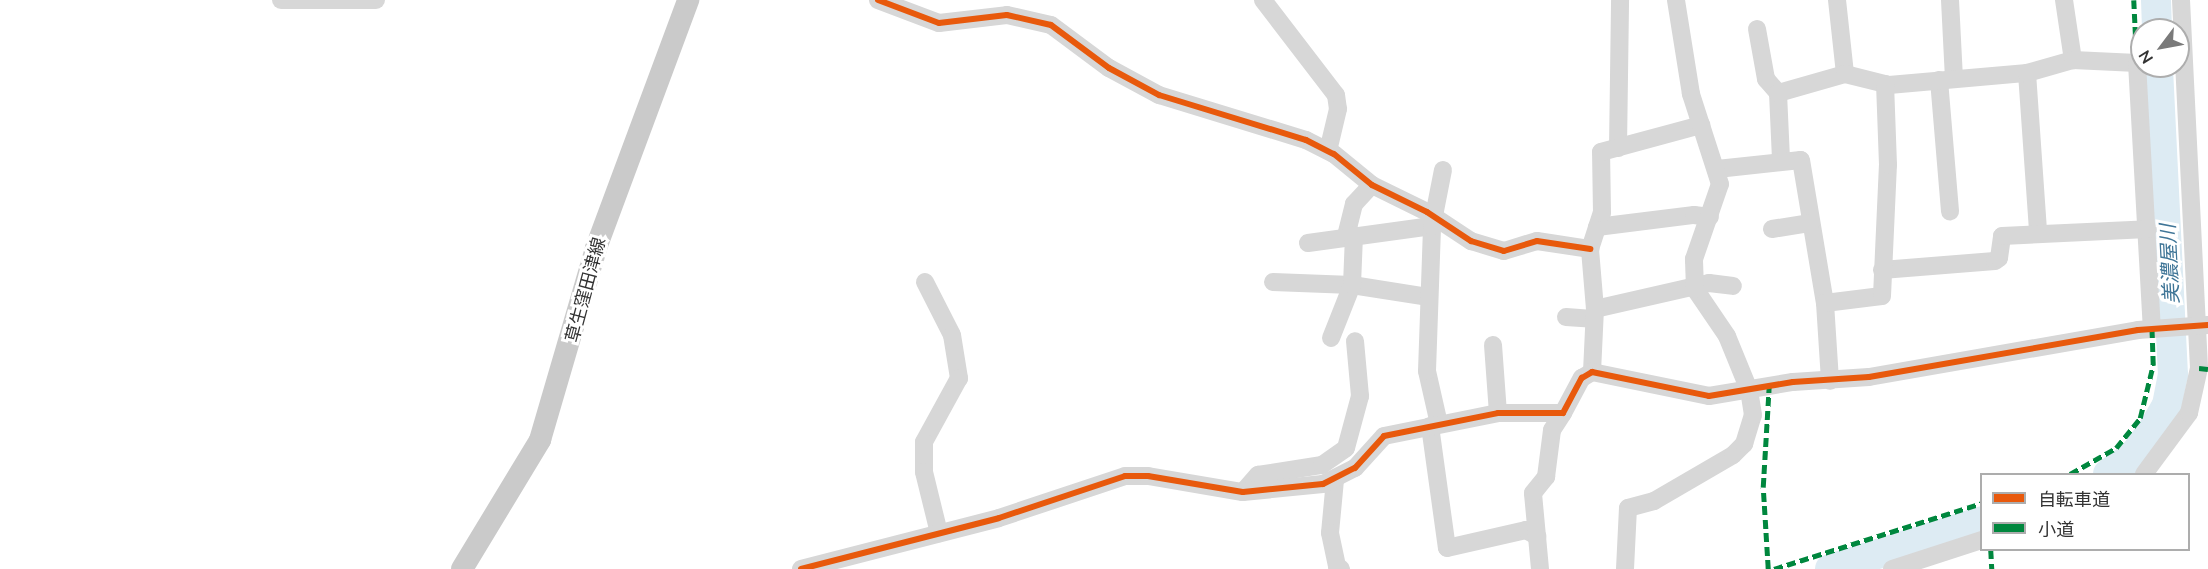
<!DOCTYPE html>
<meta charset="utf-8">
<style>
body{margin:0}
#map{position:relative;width:2208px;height:569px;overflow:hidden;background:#fff;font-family:"Nunito Sans","Noto Sans JP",sans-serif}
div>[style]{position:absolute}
.river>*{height:30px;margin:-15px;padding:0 15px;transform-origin:15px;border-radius:15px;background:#ddebf3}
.minor>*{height:18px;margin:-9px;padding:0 9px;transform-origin:9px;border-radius:9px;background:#d7d7d7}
.major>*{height:22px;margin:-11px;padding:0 11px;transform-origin:11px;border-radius:11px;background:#cacaca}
.quiet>*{height:4.5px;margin-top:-2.25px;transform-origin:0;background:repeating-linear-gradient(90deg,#00873e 0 9px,transparent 0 13.5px)}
.cycleway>*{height:6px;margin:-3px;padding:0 3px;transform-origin:3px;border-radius:3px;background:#e8590c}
span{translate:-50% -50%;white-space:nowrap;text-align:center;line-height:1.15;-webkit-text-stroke:6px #fff;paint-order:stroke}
.street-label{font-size:18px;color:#333}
.water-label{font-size:20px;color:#3f7597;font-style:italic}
.legend{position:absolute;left:1980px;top:473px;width:210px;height:78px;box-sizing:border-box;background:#fff;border:2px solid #adadad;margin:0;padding:8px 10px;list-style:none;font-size:18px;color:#333}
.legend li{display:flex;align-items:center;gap:12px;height:30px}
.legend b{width:30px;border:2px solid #adadad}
.north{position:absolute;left:2130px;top:18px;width:60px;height:60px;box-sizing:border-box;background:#fff;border:2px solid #adadad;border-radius:50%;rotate:238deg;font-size:16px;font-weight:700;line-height:24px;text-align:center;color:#333}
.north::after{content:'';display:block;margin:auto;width:21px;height:27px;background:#7a7a7a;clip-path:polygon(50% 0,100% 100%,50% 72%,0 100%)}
</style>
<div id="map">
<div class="river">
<i style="left:2156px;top:0;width:30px;rotate:88deg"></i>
<i style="left:2108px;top:474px;width:31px;rotate:-36deg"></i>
<i style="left:2133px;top:456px;width:31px;rotate:-53deg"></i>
<i style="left:2152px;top:431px;width:30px;rotate:-60deg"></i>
<i style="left:2167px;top:405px;width:31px;rotate:-79deg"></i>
<i style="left:2173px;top:375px;width:309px;rotate:-92.8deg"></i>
<i style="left:1830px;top:569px;width:159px;rotate:-17.5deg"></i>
</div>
<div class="minor">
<i style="left:281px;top:0;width:95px"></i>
<i style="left:878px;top:0;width:65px;rotate:20.7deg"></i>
<i style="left:939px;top:23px;width:68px;rotate:-6.7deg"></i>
<i style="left:1007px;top:15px;width:45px;rotate:12.8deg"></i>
<i style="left:1051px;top:25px;width:72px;rotate:36.6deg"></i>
<i style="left:1109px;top:68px;width:57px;rotate:28.4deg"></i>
<i style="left:1159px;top:95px;width:154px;rotate:17deg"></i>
<i style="left:1306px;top:140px;width:31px;rotate:27deg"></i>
<i style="left:1334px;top:154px;width:49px;rotate:39.2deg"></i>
<i style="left:1372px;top:185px;width:61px;rotate:26.1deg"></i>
<i style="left:1427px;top:212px;width:53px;rotate:33.4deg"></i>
<i style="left:1471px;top:241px;width:34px;rotate:17deg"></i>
<i style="left:1504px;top:251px;width:34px;rotate:-17deg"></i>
<i style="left:1537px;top:241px;width:54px;rotate:8.6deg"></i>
<i style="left:1263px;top:0;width:120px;rotate:52.5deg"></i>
<i style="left:1336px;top:95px;width:14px;rotate:82deg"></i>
<i style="left:1338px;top:109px;width:43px;rotate:103.4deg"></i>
<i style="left:1837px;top:0;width:74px;rotate:83.8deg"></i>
<i style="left:1950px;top:0;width:78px;rotate:87.1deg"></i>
<i style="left:2064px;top:0;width:61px;rotate:81.5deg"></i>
<i style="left:1757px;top:29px;width:51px;rotate:79.8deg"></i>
<i style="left:1766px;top:79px;width:18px;rotate:49deg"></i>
<i style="left:2027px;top:73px;width:159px;rotate:86deg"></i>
<i style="left:1939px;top:80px;width:132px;rotate:85.2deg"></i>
<i style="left:1618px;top:148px;width:148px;rotate:-89.2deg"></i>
<i style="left:1781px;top:159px;width:66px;rotate:-92.6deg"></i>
<i style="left:1778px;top:93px;width:70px;rotate:-15.8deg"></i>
<i style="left:1845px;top:74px;width:45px;rotate:14deg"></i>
<i style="left:1889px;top:85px;width:139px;rotate:-5deg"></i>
<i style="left:2027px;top:73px;width:48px;rotate:-15.8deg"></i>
<i style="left:2073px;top:60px;width:64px;rotate:2.7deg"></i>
<i style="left:2137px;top:63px;width:265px;rotate:86.8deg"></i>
<i style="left:1717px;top:169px;width:84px;rotate:-6.1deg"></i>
<i style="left:1801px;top:160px;width:145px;rotate:80.5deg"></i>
<i style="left:1825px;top:303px;width:78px;rotate:86.3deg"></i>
<i style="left:1597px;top:227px;width:98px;rotate:-7.1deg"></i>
<i style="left:1694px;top:215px;width:16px;rotate:7deg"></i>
<i style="left:1772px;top:229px;width:39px;rotate:-9deg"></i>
<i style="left:1346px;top:236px;width:33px;rotate:-76deg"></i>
<i style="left:1354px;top:204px;width:26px;rotate:-47deg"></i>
<i style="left:1308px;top:243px;width:125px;rotate:-7.8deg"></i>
<i style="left:1882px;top:270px;width:113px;rotate:-4.6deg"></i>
<i style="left:1995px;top:261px;width:5px;rotate:-37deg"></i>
<i style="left:1999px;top:258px;width:22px;rotate:-82deg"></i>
<i style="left:2002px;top:236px;width:146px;rotate:-2.7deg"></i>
<i style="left:925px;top:282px;width:59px;rotate:63deg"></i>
<i style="left:952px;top:335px;width:44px;rotate:80.8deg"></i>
<i style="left:959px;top:378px;width:73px;rotate:118.7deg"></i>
<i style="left:924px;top:442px;width:30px;rotate:90deg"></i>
<i style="left:924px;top:472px;width:63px;rotate:76.2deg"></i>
<i style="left:1273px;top:282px;width:79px;rotate:2.2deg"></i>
<i style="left:1352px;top:285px;width:78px;rotate:8.9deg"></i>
<i style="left:1825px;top:303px;width:57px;rotate:-7deg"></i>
<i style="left:1882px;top:296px;width:131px;rotate:-87.4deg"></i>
<i style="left:1888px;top:165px;width:81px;rotate:-92.1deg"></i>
<i style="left:1595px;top:309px;width:117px;rotate:-12.8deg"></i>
<i style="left:1709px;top:283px;width:24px;rotate:7deg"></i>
<i style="left:1566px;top:317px;width:27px;rotate:4deg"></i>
<i style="left:1331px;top:338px;width:57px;rotate:-68.4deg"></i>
<i style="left:1352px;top:285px;width:50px;rotate:-87.7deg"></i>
<i style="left:1493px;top:345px;width:68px;rotate:85.8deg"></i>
<i style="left:1592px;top:372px;width:63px;rotate:-87.3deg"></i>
<i style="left:1595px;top:309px;width:60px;rotate:-94.8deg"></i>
<i style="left:1590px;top:249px;width:38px;rotate:-72deg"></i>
<i style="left:1602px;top:213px;width:61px;rotate:-90.9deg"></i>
<i style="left:1601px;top:152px;width:104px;rotate:-15.1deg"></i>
<i style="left:1439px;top:424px;width:54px;rotate:-102.8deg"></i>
<i style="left:1427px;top:371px;width:145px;rotate:-88deg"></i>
<i style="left:1432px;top:226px;width:57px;rotate:-78.9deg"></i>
<i style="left:1430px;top:426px;width:123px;rotate:82.1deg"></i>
<i style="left:1447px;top:548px;width:81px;rotate:-12.8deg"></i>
<i style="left:1526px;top:530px;width:13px;rotate:29deg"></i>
<i style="left:2144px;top:474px;width:76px;rotate:-53.6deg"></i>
<i style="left:2189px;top:413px;width:46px;rotate:-77.5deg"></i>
<i style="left:2199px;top:368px;width:368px;rotate:-92.8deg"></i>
<i style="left:1335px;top:480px;width:53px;rotate:95.4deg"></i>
<i style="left:1330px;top:533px;width:34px;rotate:78deg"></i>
<i style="left:1337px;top:566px;width:5px;rotate:37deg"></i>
<i style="left:1243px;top:492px;width:23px;rotate:-49deg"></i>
<i style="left:1258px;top:475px;width:65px;rotate:-8.9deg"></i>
<i style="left:1322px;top:465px;width:29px;rotate:-35deg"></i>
<i style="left:1346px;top:448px;width:54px;rotate:-74.9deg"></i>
<i style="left:1360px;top:396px;width:55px;rotate:-95.2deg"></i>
<i style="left:801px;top:569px;width:204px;rotate:-14.4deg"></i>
<i style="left:999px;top:518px;width:133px;rotate:-18.4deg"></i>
<i style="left:1125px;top:476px;width:23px"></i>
<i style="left:1148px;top:476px;width:96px;rotate:9.6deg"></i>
<i style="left:1243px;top:492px;width:80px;rotate:-5.7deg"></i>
<i style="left:1323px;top:484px;width:36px;rotate:-27deg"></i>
<i style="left:1355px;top:468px;width:43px;rotate:-47.8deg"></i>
<i style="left:1384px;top:436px;width:116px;rotate:-11.4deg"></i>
<i style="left:1498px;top:413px;width:65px"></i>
<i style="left:1563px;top:413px;width:40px;rotate:-62deg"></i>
<i style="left:1582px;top:378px;width:12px;rotate:-31deg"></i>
<i style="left:1592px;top:372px;width:119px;rotate:11.6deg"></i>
<i style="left:1709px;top:396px;width:85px;rotate:-9.5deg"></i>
<i style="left:1793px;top:382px;width:76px;rotate:-3.8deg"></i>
<i style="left:1869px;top:377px;width:273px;rotate:-9.9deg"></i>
<i style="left:2138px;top:330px;width:70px;rotate:-4.1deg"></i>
<i style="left:1540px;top:569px;width:76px;rotate:-95.3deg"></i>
<i style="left:1533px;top:493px;width:21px;rotate:-51deg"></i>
<i style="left:1546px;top:477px;width:47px;rotate:-82.7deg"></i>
<i style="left:1552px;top:430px;width:20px;rotate:-57deg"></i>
<i style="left:1625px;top:569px;width:61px;rotate:-87.2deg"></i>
<i style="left:1628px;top:508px;width:27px;rotate:-15deg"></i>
<i style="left:1654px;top:501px;width:91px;rotate:-30.2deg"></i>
<i style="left:1733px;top:455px;width:16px;rotate:-45deg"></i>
<i style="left:1744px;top:444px;width:30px;rotate:-73deg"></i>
<i style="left:1753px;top:415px;width:25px;rotate:-99deg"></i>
<i style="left:1749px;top:390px;width:58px;rotate:-112.2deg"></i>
<i style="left:1727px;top:336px;width:57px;rotate:-124.2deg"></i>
<i style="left:1695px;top:289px;width:30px;rotate:-92deg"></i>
<i style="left:1694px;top:259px;width:79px;rotate:-70.9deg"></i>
<i style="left:1720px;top:184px;width:95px;rotate:-107.9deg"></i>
<i style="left:1691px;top:94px;width:95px;rotate:-99.1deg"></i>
<i style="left:1892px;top:569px;width:95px;rotate:-17.9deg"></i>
</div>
<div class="major">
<i style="left:462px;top:569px;width:151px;rotate:-58.8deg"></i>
<i style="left:540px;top:440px;width:200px;rotate:-73.7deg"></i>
<i style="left:596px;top:248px;width:265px;rotate:-69.6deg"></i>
</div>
<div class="quiet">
<i style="left:2134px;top:0;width:63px;rotate:87.3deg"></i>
<i style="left:2199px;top:368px;width:9px;rotate:6deg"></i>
<i style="left:2070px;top:474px;width:53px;rotate:-29.5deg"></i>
<i style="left:2116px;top:448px;width:38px;rotate:-51deg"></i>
<i style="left:2140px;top:418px;width:55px;rotate:-76.2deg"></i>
<i style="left:2153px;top:365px;width:37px;rotate:-92deg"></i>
<i style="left:1991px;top:550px;width:19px;rotate:87deg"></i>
<i style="left:1768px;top:569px;width:82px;rotate:-93.5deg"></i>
<i style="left:1763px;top:487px;width:101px;rotate:-86.6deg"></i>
<i style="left:1774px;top:569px;width:218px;rotate:-17.6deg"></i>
</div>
<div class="cycleway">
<i style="left:878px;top:0;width:65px;rotate:20.7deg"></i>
<i style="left:939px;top:23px;width:68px;rotate:-6.7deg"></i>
<i style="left:1007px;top:15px;width:45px;rotate:12.8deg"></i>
<i style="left:1051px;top:25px;width:72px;rotate:36.6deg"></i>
<i style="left:1109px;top:68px;width:57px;rotate:28.4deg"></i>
<i style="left:1159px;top:95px;width:154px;rotate:17deg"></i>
<i style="left:1306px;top:140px;width:31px;rotate:27deg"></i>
<i style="left:1334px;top:154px;width:49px;rotate:39.2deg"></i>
<i style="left:1372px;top:185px;width:61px;rotate:26.1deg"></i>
<i style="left:1427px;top:212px;width:53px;rotate:33.4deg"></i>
<i style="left:1471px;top:241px;width:34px;rotate:17deg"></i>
<i style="left:1504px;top:251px;width:34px;rotate:-17deg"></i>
<i style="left:1537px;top:241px;width:54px;rotate:8.6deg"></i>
<i style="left:801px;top:569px;width:204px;rotate:-14.4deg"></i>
<i style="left:999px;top:518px;width:133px;rotate:-18.4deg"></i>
<i style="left:1125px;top:476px;width:23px"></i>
<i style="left:1148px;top:476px;width:96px;rotate:9.6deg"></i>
<i style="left:1243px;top:492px;width:80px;rotate:-5.7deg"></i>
<i style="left:1323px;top:484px;width:36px;rotate:-27deg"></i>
<i style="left:1355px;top:468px;width:43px;rotate:-47.8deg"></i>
<i style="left:1384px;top:436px;width:116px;rotate:-11.4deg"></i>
<i style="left:1498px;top:413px;width:65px"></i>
<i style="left:1563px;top:413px;width:40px;rotate:-62deg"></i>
<i style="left:1582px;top:378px;width:12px;rotate:-31deg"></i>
<i style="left:1592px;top:372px;width:119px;rotate:11.6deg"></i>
<i style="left:1709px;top:396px;width:85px;rotate:-9.5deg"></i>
<i style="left:1793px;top:382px;width:76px;rotate:-3.8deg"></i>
<i style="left:1869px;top:377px;width:273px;rotate:-9.9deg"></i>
<i style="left:2138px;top:330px;width:70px;rotate:-4.1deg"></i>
</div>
<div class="street-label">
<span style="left:586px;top:290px;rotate:-75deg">草生窪田津線</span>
</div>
<div class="water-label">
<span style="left:2170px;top:264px;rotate:-93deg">美濃屋川</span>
</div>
<ul class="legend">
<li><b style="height:8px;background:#e8590c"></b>自転車道</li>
<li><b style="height:8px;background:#00873e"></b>小道</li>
</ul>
<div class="north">N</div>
</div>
